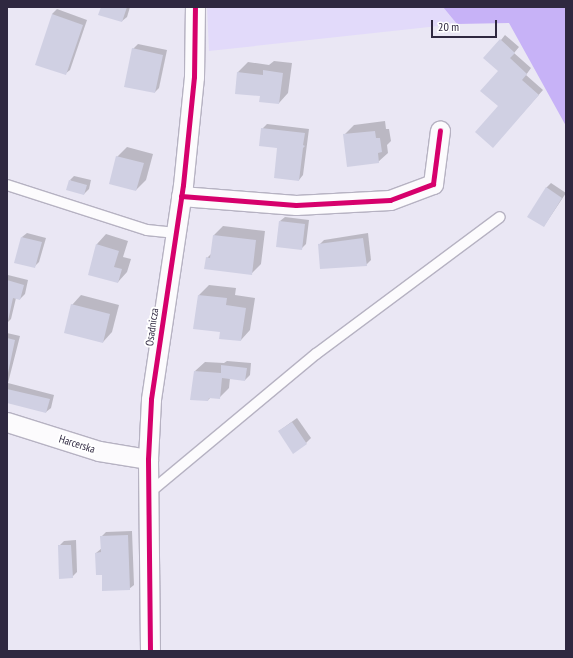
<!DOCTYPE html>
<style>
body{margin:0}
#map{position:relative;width:573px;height:658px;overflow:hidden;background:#eae7f4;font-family:"PT Sans Narrow",sans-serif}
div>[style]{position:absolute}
.green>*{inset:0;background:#e2dafa}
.forest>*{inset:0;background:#c7b2f7}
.shadow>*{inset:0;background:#0003}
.building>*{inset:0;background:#d0d0e3}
.roads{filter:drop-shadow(1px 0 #b6b2c2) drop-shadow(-1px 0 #b6b2c2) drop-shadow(0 1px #b6b2c2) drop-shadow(0 -1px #b6b2c2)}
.service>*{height:10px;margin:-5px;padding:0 5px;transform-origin:5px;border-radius:5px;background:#fcfbfd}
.minor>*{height:19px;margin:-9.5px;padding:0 9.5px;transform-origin:9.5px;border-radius:9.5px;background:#fcfbfd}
.cycleway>*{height:5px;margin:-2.5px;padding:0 2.5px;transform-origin:2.5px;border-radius:2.5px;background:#d6006c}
span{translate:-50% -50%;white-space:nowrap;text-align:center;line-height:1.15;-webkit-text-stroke:4px #fff;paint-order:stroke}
.street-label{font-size:11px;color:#2f2840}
.frame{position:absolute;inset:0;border:8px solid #2f2840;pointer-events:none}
.scale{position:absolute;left:431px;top:20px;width:66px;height:18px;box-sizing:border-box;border:2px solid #2f2840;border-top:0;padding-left:5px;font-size:12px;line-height:14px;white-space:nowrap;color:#2f2840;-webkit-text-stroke:3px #fff;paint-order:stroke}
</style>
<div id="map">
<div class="green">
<i style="clip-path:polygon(207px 7px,443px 7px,457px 24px,209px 51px)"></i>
</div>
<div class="forest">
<i style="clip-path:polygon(443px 7px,566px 7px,566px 126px,509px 23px,457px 24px)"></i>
</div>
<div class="shadow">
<i style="clip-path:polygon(102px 7px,130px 7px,127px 17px,122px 21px)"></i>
<i style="clip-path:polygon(57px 9px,87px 20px,70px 70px,65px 74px,52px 14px)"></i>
<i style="clip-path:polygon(505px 35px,519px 47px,514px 53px,531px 68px,526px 75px,543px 90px,497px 142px,501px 40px)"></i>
<i style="clip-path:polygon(138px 44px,167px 50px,159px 88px,155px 92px,133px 49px)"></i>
<i style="clip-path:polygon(274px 61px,292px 63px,288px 93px,279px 103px,261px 95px,236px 93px,238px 72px,248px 62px,269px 65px)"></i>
<i style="clip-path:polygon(385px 121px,386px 129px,389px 129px,391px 141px,387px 145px,388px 153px,378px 162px,344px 135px,354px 125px)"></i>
<i style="clip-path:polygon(267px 124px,309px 129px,303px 175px,299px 180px,278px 147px,262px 129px)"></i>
<i style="clip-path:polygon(127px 147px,153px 154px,146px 180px,136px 190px,117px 157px)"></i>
<i style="clip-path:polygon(74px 176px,91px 180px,89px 189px,84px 194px,70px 180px)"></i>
<i style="clip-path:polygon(551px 183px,566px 193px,544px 226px,546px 188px)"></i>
<i style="clip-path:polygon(285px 217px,309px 220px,306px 244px,301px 249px,280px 221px)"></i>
<i style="clip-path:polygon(223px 226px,265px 231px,261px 264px,251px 274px,207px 258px,212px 253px,214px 235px)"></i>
<i style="clip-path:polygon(27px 233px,46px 238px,39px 262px,34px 267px,22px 237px)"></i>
<i style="clip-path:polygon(368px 233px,371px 260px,366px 265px,319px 245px,324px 240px)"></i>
<i style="clip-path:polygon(106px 234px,128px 241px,123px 257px,131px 259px,127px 272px,118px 282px,89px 274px,97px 244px)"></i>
<i style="clip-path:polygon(8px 275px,28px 280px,25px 294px,20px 299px,16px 298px,11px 319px,7px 323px)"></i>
<i style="clip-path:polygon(209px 285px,236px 288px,235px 295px,255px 298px,250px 330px,241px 340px,221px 331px,195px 328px,199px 295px)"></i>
<i style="clip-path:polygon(81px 295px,119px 305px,112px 332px,103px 342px,72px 305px)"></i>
<i style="clip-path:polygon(7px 333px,20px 336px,8px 383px,54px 395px,51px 408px,46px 412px,7px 402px)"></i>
<i style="clip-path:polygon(227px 361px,251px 363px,250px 375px,245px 380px,230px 378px,229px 388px,219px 398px,211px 397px,208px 400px,195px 371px,205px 362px,224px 363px)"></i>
<i style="clip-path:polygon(297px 418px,311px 438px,306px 443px,279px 431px)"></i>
<i style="clip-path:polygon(132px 531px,134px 585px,129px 589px,102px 574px,96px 553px,102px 548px,101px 537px,106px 532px)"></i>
<i style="clip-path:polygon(76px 540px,77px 572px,72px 577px,59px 546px,64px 541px)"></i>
</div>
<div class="building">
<i style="clip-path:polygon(101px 7px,127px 7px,122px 22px,98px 15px)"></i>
<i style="clip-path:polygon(52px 14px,83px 25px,66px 75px,35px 65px)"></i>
<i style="clip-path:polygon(500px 39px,515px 53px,510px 58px,527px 74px,522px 80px,539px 95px,493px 148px,475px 132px,498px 106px,480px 91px,498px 71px,483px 58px)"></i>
<i style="clip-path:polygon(132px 48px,163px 55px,155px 93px,124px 87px)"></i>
<i style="clip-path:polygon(263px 70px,283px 73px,279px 104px,259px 102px,260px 96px,235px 94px,237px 72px,263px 75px)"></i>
<i style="clip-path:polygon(261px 128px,305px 133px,303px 145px,305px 146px,303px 148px,299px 181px,274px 178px,277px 148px,259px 146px)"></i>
<i style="clip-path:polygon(375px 131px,376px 138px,380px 138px,382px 152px,378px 153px,379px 163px,347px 167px,343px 134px)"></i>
<i style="clip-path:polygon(116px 156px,144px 163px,136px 191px,109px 184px)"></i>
<i style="clip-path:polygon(69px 180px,87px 185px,84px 195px,66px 190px)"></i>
<i style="clip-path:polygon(546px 187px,562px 198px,544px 227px,527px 217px)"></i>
<i style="clip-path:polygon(279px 221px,305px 224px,302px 250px,276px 247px)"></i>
<i style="clip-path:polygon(213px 235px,256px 240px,252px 275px,204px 269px,206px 257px,210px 258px)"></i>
<i style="clip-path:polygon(21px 237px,42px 242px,35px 268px,14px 263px)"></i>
<i style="clip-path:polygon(363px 238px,367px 266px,320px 269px,318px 244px)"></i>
<i style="clip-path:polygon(96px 244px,119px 251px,114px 267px,122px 269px,118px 283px,88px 275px)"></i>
<i style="clip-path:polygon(7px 280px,24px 285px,20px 300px,13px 298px,8px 321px)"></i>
<i style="clip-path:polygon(198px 295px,227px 298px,226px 305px,246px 308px,241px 341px,219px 339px,220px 332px,193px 329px)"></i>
<i style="clip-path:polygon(71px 304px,110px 314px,103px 343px,64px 333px)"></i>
<i style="clip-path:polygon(7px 338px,15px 340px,8px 373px,7px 373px)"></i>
<i style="clip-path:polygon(221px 365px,247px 368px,245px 381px,222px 378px,220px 399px,209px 398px,208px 401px,190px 400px,194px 371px,221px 373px)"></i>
<i style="clip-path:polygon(7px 389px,50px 399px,46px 413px,7px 403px)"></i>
<i style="clip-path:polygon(292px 422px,307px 444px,293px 454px,278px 431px)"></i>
<i style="clip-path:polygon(128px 535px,130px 590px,102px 591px,102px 575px,96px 575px,95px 553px,101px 552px,100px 536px)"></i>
<i style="clip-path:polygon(58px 545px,71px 545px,73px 578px,59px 579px)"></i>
</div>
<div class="roads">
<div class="service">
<i style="left:7px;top:185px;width:147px;rotate:17.8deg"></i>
<i style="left:147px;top:230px;width:29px;rotate:6deg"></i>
<i style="left:149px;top:493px;width:217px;rotate:-39.8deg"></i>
<i style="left:316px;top:354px;width:229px;rotate:-36.7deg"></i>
</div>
<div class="minor">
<i style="left:181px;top:196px;width:115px;rotate:4.5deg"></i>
<i style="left:296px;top:205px;width:94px;rotate:-3deg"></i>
<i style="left:390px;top:200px;width:46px;rotate:-20.4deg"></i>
<i style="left:433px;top:184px;width:54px;rotate:-82.6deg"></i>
<i style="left:7px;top:422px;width:96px;rotate:17.5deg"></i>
<i style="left:99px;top:451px;width:50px;rotate:9.3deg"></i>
<i style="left:150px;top:651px;width:192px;rotate:-90.6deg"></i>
<i style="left:148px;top:459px;width:60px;rotate:-87.1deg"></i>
<i style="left:151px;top:399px;width:216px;rotate:-81.5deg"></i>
<i style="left:183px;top:185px;width:109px;rotate:-84.2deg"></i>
<i style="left:194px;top:77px;width:70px;rotate:-89.2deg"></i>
</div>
</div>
<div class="cycleway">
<i style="left:181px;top:196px;width:115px;rotate:4.5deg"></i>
<i style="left:296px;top:205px;width:94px;rotate:-3deg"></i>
<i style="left:390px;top:200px;width:46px;rotate:-20.4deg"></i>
<i style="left:433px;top:184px;width:54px;rotate:-82.6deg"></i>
<i style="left:150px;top:651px;width:192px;rotate:-90.6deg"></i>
<i style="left:148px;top:459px;width:60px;rotate:-87.1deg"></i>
<i style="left:151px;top:399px;width:216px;rotate:-81.5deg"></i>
<i style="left:183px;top:185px;width:109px;rotate:-84.2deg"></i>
<i style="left:194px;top:77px;width:70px;rotate:-89.2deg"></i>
</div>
<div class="street-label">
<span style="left:152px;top:327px;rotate:-82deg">Osadnicza</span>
<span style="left:77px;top:444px;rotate:17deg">Harcerska</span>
</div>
<div class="frame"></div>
<div class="scale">20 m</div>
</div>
